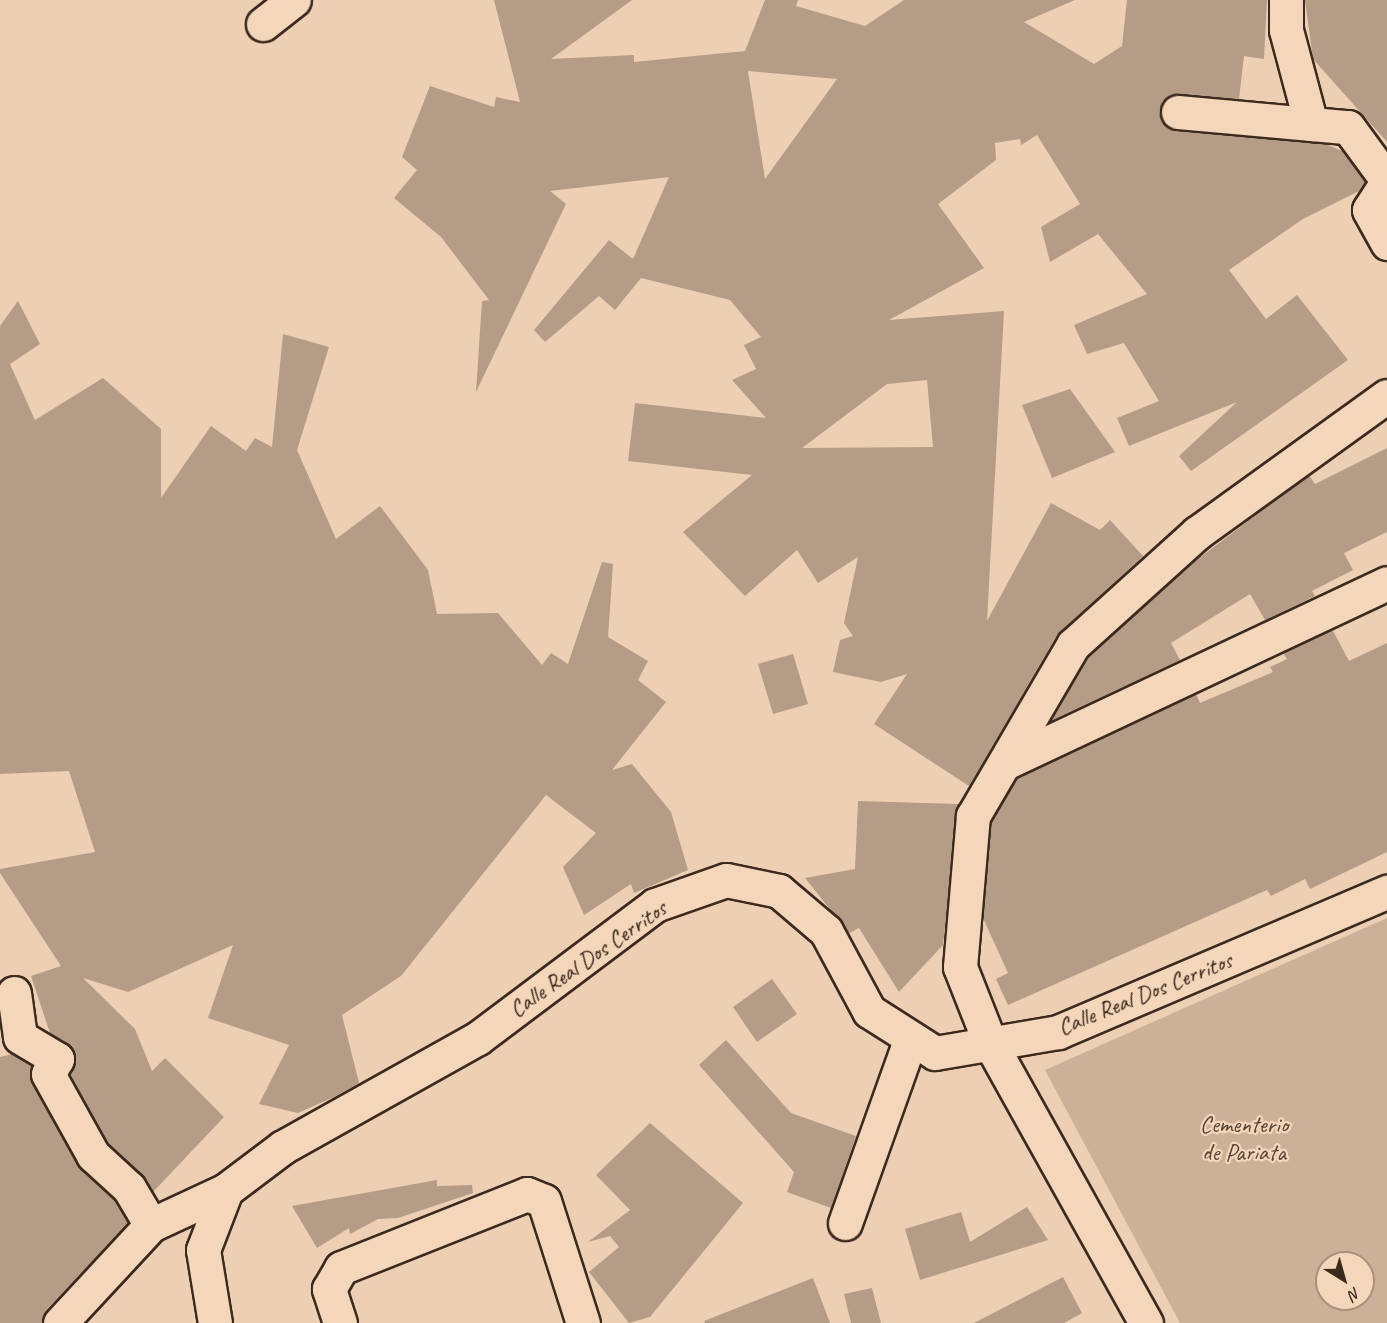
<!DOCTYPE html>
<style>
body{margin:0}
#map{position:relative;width:1387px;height:1323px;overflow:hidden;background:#edcfb4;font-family:Caveat,sans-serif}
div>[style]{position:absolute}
.green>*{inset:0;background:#ccb198}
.building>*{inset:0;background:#b59c86}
.roads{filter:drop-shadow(2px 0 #3b2a1e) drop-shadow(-2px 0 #3b2a1e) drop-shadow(0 2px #3b2a1e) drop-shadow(0 -2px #3b2a1e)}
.minor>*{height:33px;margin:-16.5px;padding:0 16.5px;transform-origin:16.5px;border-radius:16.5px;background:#f4d6ba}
span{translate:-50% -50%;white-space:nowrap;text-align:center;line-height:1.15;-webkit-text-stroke:4.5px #f4d6ba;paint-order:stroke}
.street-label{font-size:24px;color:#3b2a1e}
.park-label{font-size:24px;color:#584536}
.north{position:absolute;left:1315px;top:1251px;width:60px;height:60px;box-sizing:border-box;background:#f4d6ba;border:2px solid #aa917c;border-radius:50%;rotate:143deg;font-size:16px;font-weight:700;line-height:24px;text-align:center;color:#3b2a1e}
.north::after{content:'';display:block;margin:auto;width:21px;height:27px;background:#3b2a1e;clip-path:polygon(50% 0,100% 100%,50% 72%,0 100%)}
</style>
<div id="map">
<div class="green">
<i style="clip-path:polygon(evenodd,1387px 918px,1387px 1323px,1180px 1323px,1045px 1070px,1387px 918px,1327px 1263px,1363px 1263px,1363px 1299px,1327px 1299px,1327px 1263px)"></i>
</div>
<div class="building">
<i style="clip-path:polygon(evenodd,494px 0,632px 0,551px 59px,634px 55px,634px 62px,745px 51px,765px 0,798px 0,796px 6px,865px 26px,904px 0,1075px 0,1024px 22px,1094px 64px,1122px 46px,1127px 0,1267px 0,1264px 59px,1244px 56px,1239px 99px,1171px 95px,1162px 102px,1161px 119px,1176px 131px,1326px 144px,1342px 151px,1365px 182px,1359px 191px,1303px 219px,1229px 270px,1266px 319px,1297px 295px,1348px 360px,1191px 471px,1179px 456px,1237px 402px,1129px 446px,1117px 418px,1159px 401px,1124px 343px,1087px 354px,1074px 325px,1147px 294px,1098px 234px,1050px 262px,1041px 227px,1080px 204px,1037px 135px,1021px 145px,1020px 139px,995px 143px,996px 160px,938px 204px,984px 268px,889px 320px,1004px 311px,987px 621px,1051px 503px,1100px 530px,1110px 520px,1143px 556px,1057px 635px,969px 786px,874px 724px,907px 674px,881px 682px,833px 672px,840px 640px,853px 636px,844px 623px,858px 557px,818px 583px,797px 550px,745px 596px,683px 532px,752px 475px,628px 461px,635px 403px,766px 418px,732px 380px,756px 369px,744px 345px,761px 337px,730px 300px,641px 278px,615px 310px,599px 296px,545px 342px,534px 330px,609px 240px,633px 259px,669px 177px,550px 191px,566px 204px,476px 392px,482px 301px,489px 300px,441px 237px,394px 198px,417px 170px,402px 157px,430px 86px,494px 107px,496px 97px,520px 102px,494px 0,748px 71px,837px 79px,765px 179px,748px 71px,494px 0,927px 380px,933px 447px,802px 448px,887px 384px,927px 380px)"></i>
<i style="clip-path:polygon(1305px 0,1387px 0,1387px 142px,1313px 59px)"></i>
<i style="clip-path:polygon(18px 301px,40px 344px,10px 364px,35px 420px,103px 378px,161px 429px,161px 498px,211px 426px,246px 451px,255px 438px,272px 447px,283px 334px,329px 347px,297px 450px,336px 539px,380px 506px,428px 570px,437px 614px,498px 613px,542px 665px,551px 653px,568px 664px,602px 562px,613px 564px,608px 637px,648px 661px,638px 680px,666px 702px,612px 770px,632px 764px,671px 812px,688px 870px,634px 893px,631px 884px,584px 915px,563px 867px,596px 833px,546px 795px,401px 976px,342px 1015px,359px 1083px,334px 1097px,298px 1113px,259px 1104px,289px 1045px,208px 1018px,233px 945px,128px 992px,83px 978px,135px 1029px,152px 1071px,165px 1058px,224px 1117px,153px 1192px,108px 1143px,70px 1074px,74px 1050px,50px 1033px,31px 976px,61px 966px,0 873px,0 869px,95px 852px,69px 771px,0 774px,0 326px)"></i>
<i style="clip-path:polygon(1070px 389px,1115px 452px,1052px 478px,1022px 405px)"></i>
<i style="clip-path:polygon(1387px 448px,1387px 532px,1344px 553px,1353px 570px,1312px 591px,1315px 596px,1265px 620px,1250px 594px,1171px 643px,1180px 660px,1050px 721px,1088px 657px,1190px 565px,1309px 475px,1315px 484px)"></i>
<i style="clip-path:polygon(1332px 629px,1349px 661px,1387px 643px,1387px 852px,1310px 889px,1305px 879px,1271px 896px,1267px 890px,1008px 1005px,996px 979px,1008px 973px,983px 918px,991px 822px,1017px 778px,1196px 694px,1200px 703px,1273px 672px,1270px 667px,1287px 659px,1283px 653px)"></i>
<i style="clip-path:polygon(793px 654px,808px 704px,773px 714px,758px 664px)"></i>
<i style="clip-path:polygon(858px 801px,958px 804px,943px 945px,899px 992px,859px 928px,849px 933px,805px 878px,855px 869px)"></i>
<i style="clip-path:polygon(772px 979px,797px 1014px,757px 1042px,733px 1007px)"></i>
<i style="clip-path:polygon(726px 1040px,791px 1113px,856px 1136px,831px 1208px,787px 1192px,794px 1172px,699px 1065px)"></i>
<i style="clip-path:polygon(12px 1054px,31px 1066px,32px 1083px,77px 1164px,114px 1200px,128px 1223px,46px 1310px,42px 1323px,0 1323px,0 1057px)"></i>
<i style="clip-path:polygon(650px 1123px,743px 1203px,650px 1317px,629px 1323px,589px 1272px,619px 1247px,610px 1236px,588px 1242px,630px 1210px,596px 1175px)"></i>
<i style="clip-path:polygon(437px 1180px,437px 1186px,472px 1185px,473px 1193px,398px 1218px,378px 1219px,350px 1234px,349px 1228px,317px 1248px,292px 1206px)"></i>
<i style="clip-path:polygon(1027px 1207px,1048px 1240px,920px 1280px,905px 1229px,961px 1212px,970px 1242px)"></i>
<i style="clip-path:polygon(1063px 1277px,1082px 1313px,1064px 1323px,974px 1323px)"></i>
<i style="clip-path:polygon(813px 1278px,830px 1323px,705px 1323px,704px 1321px)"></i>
<i style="clip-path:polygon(872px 1288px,881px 1323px,851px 1323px,844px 1294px)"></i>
</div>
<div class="roads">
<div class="minor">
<i style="left:1286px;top:0;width:30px;rotate:90deg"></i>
<i style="left:1286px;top:30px;width:97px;rotate:75.1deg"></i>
<i style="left:1311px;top:124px;width:37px;rotate:5deg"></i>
<i style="left:1348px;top:127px;width:66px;rotate:53.7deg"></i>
<i style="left:263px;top:24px;width:39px;rotate:-38deg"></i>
<i style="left:1178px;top:112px;width:134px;rotate:5.2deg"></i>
<i style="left:1387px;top:182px;width:33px;rotate:123deg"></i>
<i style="left:1369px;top:210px;width:38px;rotate:61deg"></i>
<i style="left:1005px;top:763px;width:422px;rotate:-25.2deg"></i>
<i style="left:14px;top:993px;width:44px;rotate:82.2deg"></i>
<i style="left:20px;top:1037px;width:43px;rotate:30.7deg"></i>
<i style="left:57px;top:1059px;width:17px;rotate:121deg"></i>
<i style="left:48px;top:1074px;width:93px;rotate:60.9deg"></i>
<i style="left:93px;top:1155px;width:49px;rotate:42.5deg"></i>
<i style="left:129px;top:1188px;width:43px;rotate:59.3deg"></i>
<i style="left:845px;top:1223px;width:196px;rotate:-70.4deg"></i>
<i style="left:60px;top:1323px;width:134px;rotate:-47.1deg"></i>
<i style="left:151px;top:1225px;width:83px;rotate:-25deg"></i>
<i style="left:215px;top:1323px;width:74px;rotate:-99.3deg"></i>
<i style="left:203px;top:1250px;width:64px;rotate:-69deg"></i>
<i style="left:226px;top:1190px;width:71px;rotate:-37deg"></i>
<i style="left:283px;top:1147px;width:223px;rotate:-29.2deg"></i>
<i style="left:478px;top:1038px;width:221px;rotate:-36.9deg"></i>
<i style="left:655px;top:905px;width:75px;rotate:-19.4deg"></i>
<i style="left:726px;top:880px;width:54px;rotate:11.7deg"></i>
<i style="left:779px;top:891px;width:62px;rotate:40.4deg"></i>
<i style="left:826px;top:931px;width:91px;rotate:61.7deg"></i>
<i style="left:869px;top:1011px;width:78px;rotate:32.5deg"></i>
<i style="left:935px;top:1053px;width:125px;rotate:-9.7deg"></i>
<i style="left:1058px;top:1032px;width:358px;rotate:-23.1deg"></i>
<i style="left:340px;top:1323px;width:36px;rotate:-108deg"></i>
<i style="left:329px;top:1289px;width:24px;rotate:-60deg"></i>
<i style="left:341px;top:1268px;width:200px;rotate:-21.7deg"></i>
<i style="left:527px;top:1194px;width:18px;rotate:22deg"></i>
<i style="left:544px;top:1201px;width:128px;rotate:72.3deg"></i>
<i style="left:1146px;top:1323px;width:321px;rotate:-119.1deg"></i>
<i style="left:990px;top:1043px;width:82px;rotate:-111.5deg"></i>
<i style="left:960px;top:967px;width:152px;rotate:-85.1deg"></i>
<i style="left:973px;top:816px;width:198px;rotate:-59.7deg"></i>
<i style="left:1073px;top:645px;width:167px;rotate:-42.1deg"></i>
<i style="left:1197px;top:533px;width:234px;rotate:-35.8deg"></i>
</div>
</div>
<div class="street-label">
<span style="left:588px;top:959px;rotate:-35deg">Calle Real Dos Cerritos</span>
<span style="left:1145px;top:994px;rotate:-22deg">Calle Real Dos Cerritos</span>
</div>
<div class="park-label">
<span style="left:1244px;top:1139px">Cementerio<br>de Pariata</span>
</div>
<div class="north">N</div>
</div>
